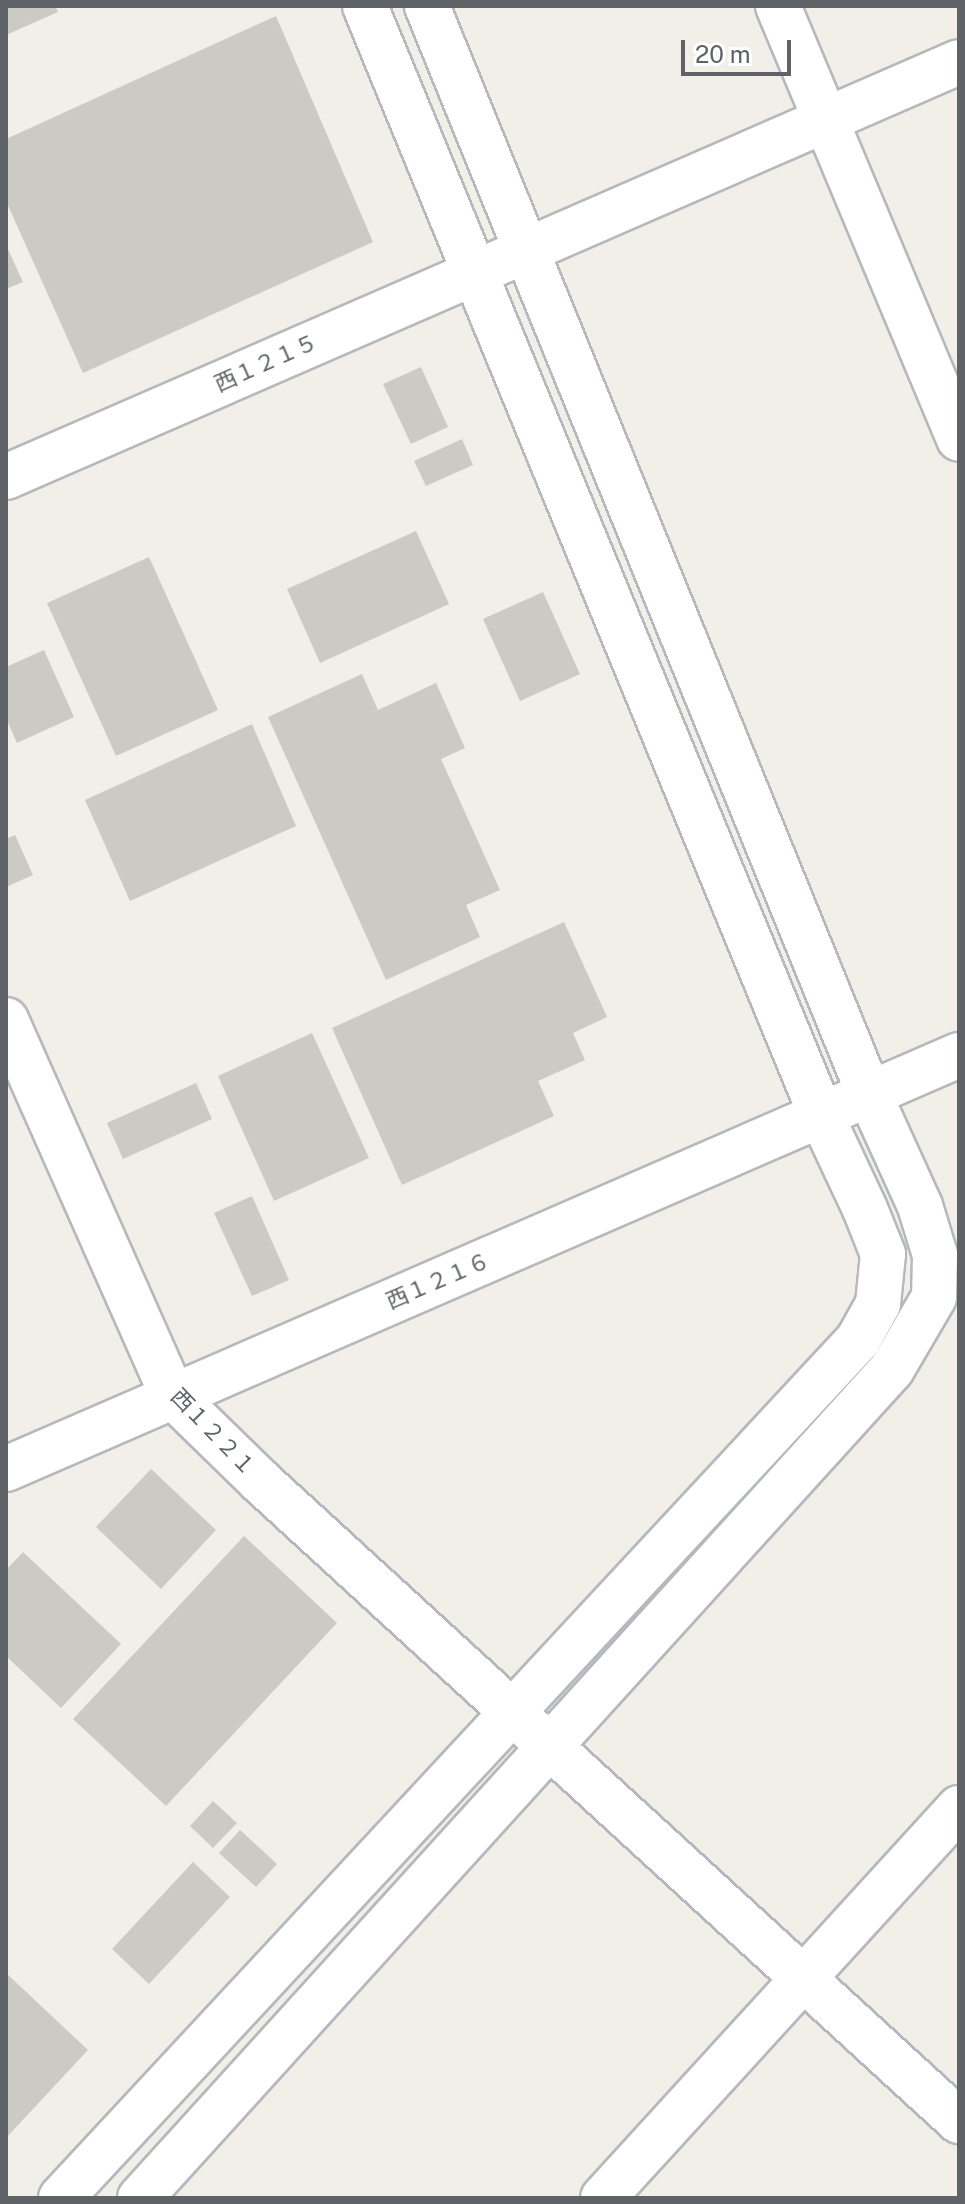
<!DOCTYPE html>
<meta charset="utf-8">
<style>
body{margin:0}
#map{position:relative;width:965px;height:2204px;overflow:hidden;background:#f1efe8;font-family:"Public Sans","Noto Sans JP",sans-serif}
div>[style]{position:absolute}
.building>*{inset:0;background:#cccac5}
.roads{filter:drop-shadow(2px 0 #b5b8bc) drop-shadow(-2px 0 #b5b8bc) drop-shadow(0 2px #b5b8bc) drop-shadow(0 -2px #b5b8bc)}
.minor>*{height:44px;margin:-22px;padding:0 22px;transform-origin:22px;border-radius:22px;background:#fff}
span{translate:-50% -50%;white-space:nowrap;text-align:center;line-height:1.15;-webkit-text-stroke:6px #fff;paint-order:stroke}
.street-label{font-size:22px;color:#5f6368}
.frame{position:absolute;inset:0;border:8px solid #5f6368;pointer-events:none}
.scale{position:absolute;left:681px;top:40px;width:110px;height:36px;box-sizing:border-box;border:4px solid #5f6368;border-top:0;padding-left:10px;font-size:24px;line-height:28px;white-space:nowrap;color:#5f6368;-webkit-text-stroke:6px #fff;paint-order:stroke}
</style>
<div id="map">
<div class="building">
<i style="clip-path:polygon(6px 6px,55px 6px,58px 12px,6px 35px)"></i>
<i style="clip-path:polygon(276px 16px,373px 242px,83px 373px,6px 201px,6px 139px)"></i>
<i style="clip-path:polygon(6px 245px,23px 282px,6px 289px)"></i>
<i style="clip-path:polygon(421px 367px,448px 427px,411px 444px,383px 384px)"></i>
<i style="clip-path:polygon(462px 439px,473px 465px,426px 486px,414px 461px)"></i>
<i style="clip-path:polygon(416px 531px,449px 604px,320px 663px,287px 589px)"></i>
<i style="clip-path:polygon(149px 557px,218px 710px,116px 756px,47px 603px)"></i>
<i style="clip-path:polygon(543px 592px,580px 674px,520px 701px,483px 619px)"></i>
<i style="clip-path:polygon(44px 650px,74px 717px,17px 743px,6px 718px,6px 667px)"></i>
<i style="clip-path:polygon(362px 674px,378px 710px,436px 683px,465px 748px,441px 759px,500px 890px,466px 905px,480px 937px,386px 980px,268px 717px)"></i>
<i style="clip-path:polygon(252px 724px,296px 826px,130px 901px,85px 800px)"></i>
<i style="clip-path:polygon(15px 835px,33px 875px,6px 887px,6px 839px)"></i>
<i style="clip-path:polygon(564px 922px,607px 1017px,573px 1033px,585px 1060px,538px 1081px,554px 1116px,402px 1185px,332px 1028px)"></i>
<i style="clip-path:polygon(312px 1033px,369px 1158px,274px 1201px,218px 1076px)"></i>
<i style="clip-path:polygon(196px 1083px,212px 1119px,123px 1159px,107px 1123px)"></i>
<i style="clip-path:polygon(252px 1196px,289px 1280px,252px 1296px,214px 1213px)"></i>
<i style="clip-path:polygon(151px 1469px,216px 1530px,161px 1589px,96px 1527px)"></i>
<i style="clip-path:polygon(244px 1536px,337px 1623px,166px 1806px,73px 1719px)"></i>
<i style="clip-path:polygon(23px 1552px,121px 1644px,61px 1708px,6px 1656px,6px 1570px)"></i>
<i style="clip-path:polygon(213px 1801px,237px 1823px,213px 1848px,190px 1826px)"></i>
<i style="clip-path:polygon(240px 1830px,277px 1864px,256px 1887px,219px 1853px)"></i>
<i style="clip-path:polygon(193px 1862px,230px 1897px,149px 1984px,112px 1949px)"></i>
<i style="clip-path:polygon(6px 1973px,88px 2050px,6px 2138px)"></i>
</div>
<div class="roads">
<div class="minor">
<i style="left:778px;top:6px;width:469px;rotate:67.3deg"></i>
<i style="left:6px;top:477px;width:1039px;rotate:-23.53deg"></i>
<i style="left:6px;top:1020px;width:410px;rotate:66.1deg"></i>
<i style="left:172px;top:1395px;width:123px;rotate:44.3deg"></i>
<i style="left:260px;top:1481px;width:948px;rotate:42.48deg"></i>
<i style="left:6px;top:1469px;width:1039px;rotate:-23.48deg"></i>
<i style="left:61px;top:2198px;width:1171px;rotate:-47.11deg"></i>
<i style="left:858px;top:1340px;width:41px;rotate:-60.9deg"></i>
<i style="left:878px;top:1304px;width:50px;rotate:-84.3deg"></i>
<i style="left:883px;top:1254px;width:48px;rotate:-111.8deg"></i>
<i style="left:865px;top:1209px;width:102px;rotate:-115.1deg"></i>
<i style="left:822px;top:1117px;width:1201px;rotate:-112.36deg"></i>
<i style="left:140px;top:2198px;width:1119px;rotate:-47.79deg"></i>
<i style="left:892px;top:1369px;width:83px;rotate:-59.7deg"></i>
<i style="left:934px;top:1297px;width:42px;rotate:-88.6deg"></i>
<i style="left:935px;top:1255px;width:51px;rotate:-107deg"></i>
<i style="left:920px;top:1206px;width:121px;rotate:-114.4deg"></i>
<i style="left:870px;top:1096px;width:1177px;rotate:-112.12deg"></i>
<i style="left:603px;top:2198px;width:528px;rotate:-47.61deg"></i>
</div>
</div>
<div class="street-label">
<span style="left:266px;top:363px;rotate:-24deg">西１２１５</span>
<span style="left:438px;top:1281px;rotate:-23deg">西１２１６</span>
<span style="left:213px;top:1432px;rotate:46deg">西１２２１</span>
</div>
<div class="frame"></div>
<div class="scale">20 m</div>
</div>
